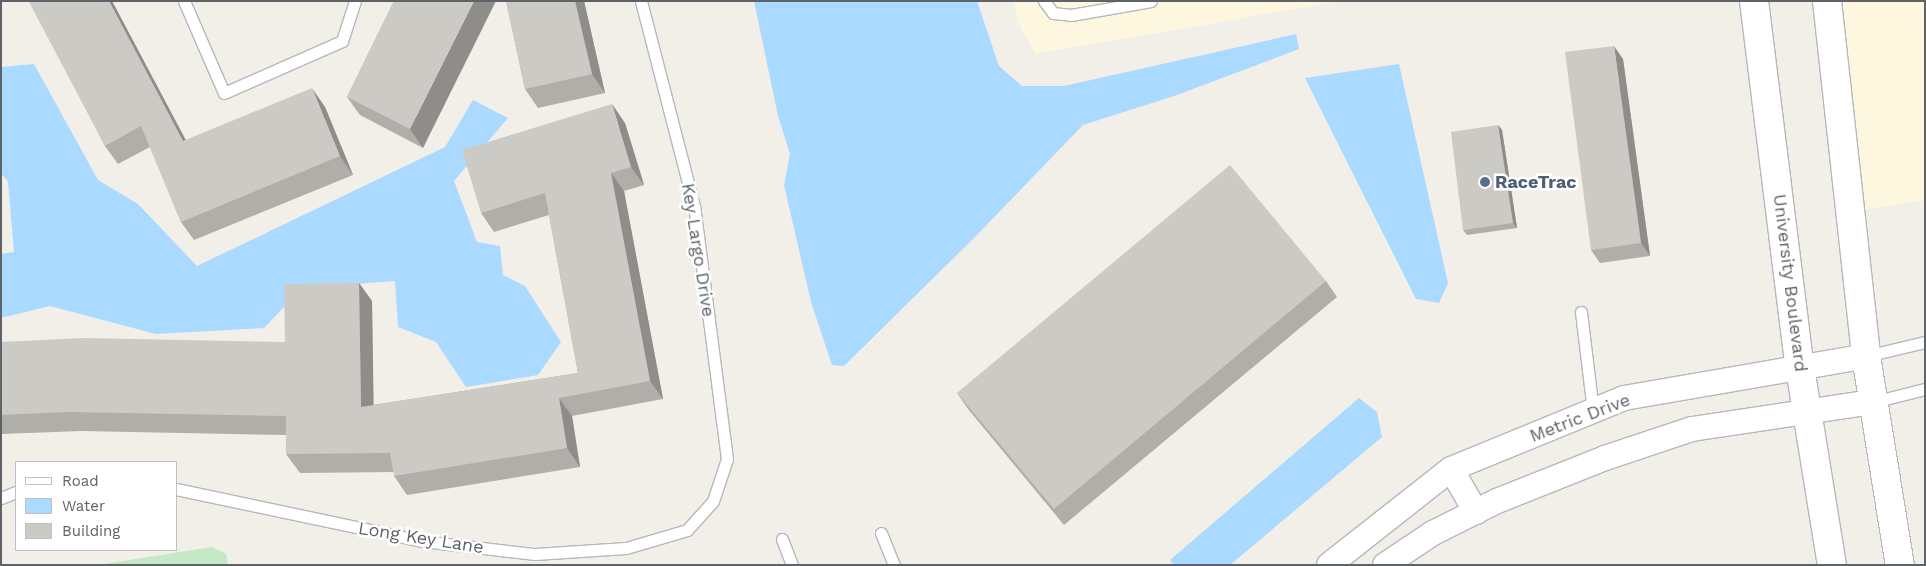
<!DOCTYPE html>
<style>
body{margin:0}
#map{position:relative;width:1926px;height:566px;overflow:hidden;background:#f1efe8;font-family:"Work Sans",sans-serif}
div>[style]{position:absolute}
.commercial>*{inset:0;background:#fef7e0}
.green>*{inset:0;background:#c5e8c5}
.water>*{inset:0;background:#aadaff}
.roads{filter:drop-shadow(1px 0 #b5b8bc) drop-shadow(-1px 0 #b5b8bc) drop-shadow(0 1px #b5b8bc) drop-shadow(0 -1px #b5b8bc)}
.service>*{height:11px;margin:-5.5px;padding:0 5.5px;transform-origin:5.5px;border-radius:5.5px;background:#fff}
.minor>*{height:24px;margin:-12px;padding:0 12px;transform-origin:12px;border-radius:12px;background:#fff}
.tertiary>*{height:28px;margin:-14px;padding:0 14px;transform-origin:14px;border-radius:14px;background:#fff}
.wall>*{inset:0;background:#afaea9}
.shaded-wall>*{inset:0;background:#8f8d8a}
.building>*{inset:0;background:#cccac5}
.dots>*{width:14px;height:14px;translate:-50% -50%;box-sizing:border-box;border:2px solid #fff;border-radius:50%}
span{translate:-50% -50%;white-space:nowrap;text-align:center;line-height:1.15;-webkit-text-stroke:5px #fff;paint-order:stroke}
.service-label{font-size:18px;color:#4e5e75;font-weight:700}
.left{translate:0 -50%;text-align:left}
.street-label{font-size:18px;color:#5f6368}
.frame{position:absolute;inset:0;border:2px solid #5f6368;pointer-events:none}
.legend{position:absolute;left:15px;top:461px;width:162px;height:90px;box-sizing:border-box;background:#fff;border:1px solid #bfc1c3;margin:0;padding:6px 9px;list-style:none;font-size:15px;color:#5f6368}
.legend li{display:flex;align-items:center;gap:10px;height:25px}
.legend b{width:25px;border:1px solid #bfc1c3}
</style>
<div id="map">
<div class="commercial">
<i style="clip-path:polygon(1014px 1px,1341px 1px,1035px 54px,1018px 22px)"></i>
<i style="clip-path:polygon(1832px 1px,1925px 1px,1925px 200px,1857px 211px)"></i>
</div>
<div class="green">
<i style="clip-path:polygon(212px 547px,226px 554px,228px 565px,98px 565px)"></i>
</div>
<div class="water">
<i style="clip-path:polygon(754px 1px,977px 1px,999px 66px,1022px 86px,1064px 86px,1296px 34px,1299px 49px,1174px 96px,1083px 125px,975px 237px,844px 366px,832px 365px,811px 302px,784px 185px,790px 154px,778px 116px)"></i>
<i style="clip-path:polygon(34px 64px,98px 180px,138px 204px,197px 266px,445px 147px,473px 100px,508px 118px,454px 181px,477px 242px,500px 246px,503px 275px,525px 286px,561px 342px,538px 375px,466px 387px,436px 342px,398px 327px,395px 281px,302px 288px,264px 328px,156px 334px,50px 306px,1px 318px,1px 254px,14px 252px,8px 182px,1px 173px,1px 67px)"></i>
<i style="clip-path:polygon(1399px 64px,1448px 283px,1439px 303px,1416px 299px,1305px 78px)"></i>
<i style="clip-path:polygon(1359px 398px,1377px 412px,1382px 437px,1230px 565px,1173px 565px,1170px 560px)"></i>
</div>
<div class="roads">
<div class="service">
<i style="left:184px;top:1px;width:100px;rotate:66.5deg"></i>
<i style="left:224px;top:93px;width:129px;rotate:-23.8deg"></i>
<i style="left:342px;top:41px;width:42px;rotate:-72deg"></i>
<i style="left:1044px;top:1px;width:15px;rotate:53deg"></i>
<i style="left:1053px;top:13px;width:18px;rotate:6deg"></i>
<i style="left:1071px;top:15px;width:81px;rotate:-9.9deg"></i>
<i style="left:1581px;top:312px;width:100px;rotate:83.1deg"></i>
<i style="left:1866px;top:356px;width:61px;rotate:-13.3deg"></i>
<i style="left:1873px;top:402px;width:54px;rotate:-14deg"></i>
<i style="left:176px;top:489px;width:251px;rotate:11.9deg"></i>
<i style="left:422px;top:541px;width:114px;rotate:6.6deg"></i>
<i style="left:535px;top:554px;width:91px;rotate:-3.8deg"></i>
<i style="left:626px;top:548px;width:64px;rotate:-16.4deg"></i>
<i style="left:687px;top:530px;width:39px;rotate:-48deg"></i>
<i style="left:713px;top:501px;width:44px;rotate:-71.6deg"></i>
<i style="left:727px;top:459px;width:255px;rotate:-97.4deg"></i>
<i style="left:694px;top:206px;width:212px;rotate:-104.5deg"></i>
<i style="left:1px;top:498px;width:16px;rotate:-22deg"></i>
<i style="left:881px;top:533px;width:35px;rotate:68deg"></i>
<i style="left:782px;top:539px;width:28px;rotate:69deg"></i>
</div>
<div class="minor">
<i style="left:1451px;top:469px;width:50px;rotate:59.8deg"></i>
<i style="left:1329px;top:565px;width:155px;rotate:-38.2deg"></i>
<i style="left:1451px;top:469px;width:187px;rotate:-22.3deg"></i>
<i style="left:1624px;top:398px;width:246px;rotate:-9.8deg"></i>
<i style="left:1385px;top:565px;width:58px;rotate:-33.7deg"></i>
<i style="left:1433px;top:533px;width:72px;rotate:-26.6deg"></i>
<i style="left:1497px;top:501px;width:116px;rotate:-21.7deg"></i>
<i style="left:1605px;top:458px;width:92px;rotate:-18.4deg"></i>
<i style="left:1692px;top:429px;width:183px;rotate:-8.5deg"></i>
</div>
<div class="tertiary">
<i style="left:1754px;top:1px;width:370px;rotate:82.9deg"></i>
<i style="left:1800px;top:368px;width:200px;rotate:80.8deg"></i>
<i style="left:1827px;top:1px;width:357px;rotate:83.7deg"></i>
<i style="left:1866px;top:356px;width:212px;rotate:80.8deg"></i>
</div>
</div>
<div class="wall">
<i style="clip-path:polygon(31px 1px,112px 1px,186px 140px,325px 107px,353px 175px,194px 240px,181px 222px,150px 147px,118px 164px,105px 146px)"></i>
<i style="clip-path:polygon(394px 1px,423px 148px,360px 115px,347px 97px)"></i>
<i style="clip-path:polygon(506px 1px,584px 1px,605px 93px,538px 108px,525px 89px)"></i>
<i style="clip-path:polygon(1623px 59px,1650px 256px,1600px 263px,1591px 250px)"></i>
<i style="clip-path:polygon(625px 123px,644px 185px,624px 191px,663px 399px,572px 416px,580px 467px,407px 495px,394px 476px,394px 472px,300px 473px,286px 454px,286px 435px,81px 431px,1px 434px,1px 342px,285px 342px,359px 283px,372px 301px,373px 405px,578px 373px,549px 215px,494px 232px,481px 213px)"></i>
<i style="clip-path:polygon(1498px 125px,1502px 130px,1517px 228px,1467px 235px,1463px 230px)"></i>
<i style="clip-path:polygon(1326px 281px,1337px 297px,1064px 525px,968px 409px,957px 393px)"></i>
</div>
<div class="shaded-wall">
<i style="clip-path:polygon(109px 1px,112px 1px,196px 160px,183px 141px)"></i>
<i style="clip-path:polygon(474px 1px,496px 1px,423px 148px,410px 129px)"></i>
<i style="clip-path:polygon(575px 1px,584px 1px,605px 93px,592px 74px)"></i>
<i style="clip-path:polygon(1614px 46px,1623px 59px,1650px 256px,1641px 243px)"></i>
<i style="clip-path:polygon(312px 88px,325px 107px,353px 175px,340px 156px)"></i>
<i style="clip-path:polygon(612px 104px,625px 123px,644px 185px,631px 167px)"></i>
<i style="clip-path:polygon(1498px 125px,1502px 130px,1517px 228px,1513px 223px)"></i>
<i style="clip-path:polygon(611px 173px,624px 191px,663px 399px,650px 381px)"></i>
<i style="clip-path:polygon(359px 283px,372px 301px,374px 426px,361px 407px)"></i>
<i style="clip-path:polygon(559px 398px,572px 416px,580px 467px,567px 448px)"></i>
</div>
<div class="building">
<i style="clip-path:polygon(31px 1px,109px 1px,183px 141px,312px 88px,340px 156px,181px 222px,141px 126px,105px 146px,29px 2px)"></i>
<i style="clip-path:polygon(394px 1px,474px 1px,410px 129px,347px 97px)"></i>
<i style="clip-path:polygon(506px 1px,575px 1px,592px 74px,525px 89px)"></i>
<i style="clip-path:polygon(1614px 46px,1641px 243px,1591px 250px,1565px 52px)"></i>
<i style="clip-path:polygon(612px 104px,631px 167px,611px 173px,650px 381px,559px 398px,567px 448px,394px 476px,390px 453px,286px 454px,286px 416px,68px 412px,1px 415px,1px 342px,84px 338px,285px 342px,284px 284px,359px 283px,361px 407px,578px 373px,545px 193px,481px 213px,462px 150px)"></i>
<i style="clip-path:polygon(1498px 125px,1513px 223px,1463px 230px,1451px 132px)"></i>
<i style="clip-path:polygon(1230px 165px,1326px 281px,1054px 509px,957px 393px)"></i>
</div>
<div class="dots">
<i style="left:1485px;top:182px;background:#5c6f8a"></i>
</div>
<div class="service-label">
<span class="left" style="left:1495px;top:182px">RaceTrac</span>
</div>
<div class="street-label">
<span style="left:698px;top:250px;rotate:81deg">Key Largo Drive</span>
<span style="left:1790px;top:283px;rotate:83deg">University Boulevard</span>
<span style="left:1580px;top:418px;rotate:-21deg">Metric Drive</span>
<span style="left:421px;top:538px;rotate:9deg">Long Key Lane</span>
</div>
<div class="frame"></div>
<ul class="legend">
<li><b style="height:6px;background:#fff"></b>Road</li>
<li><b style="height:14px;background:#aadaff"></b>Water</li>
<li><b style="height:14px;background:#cccac5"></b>Building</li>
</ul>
</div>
